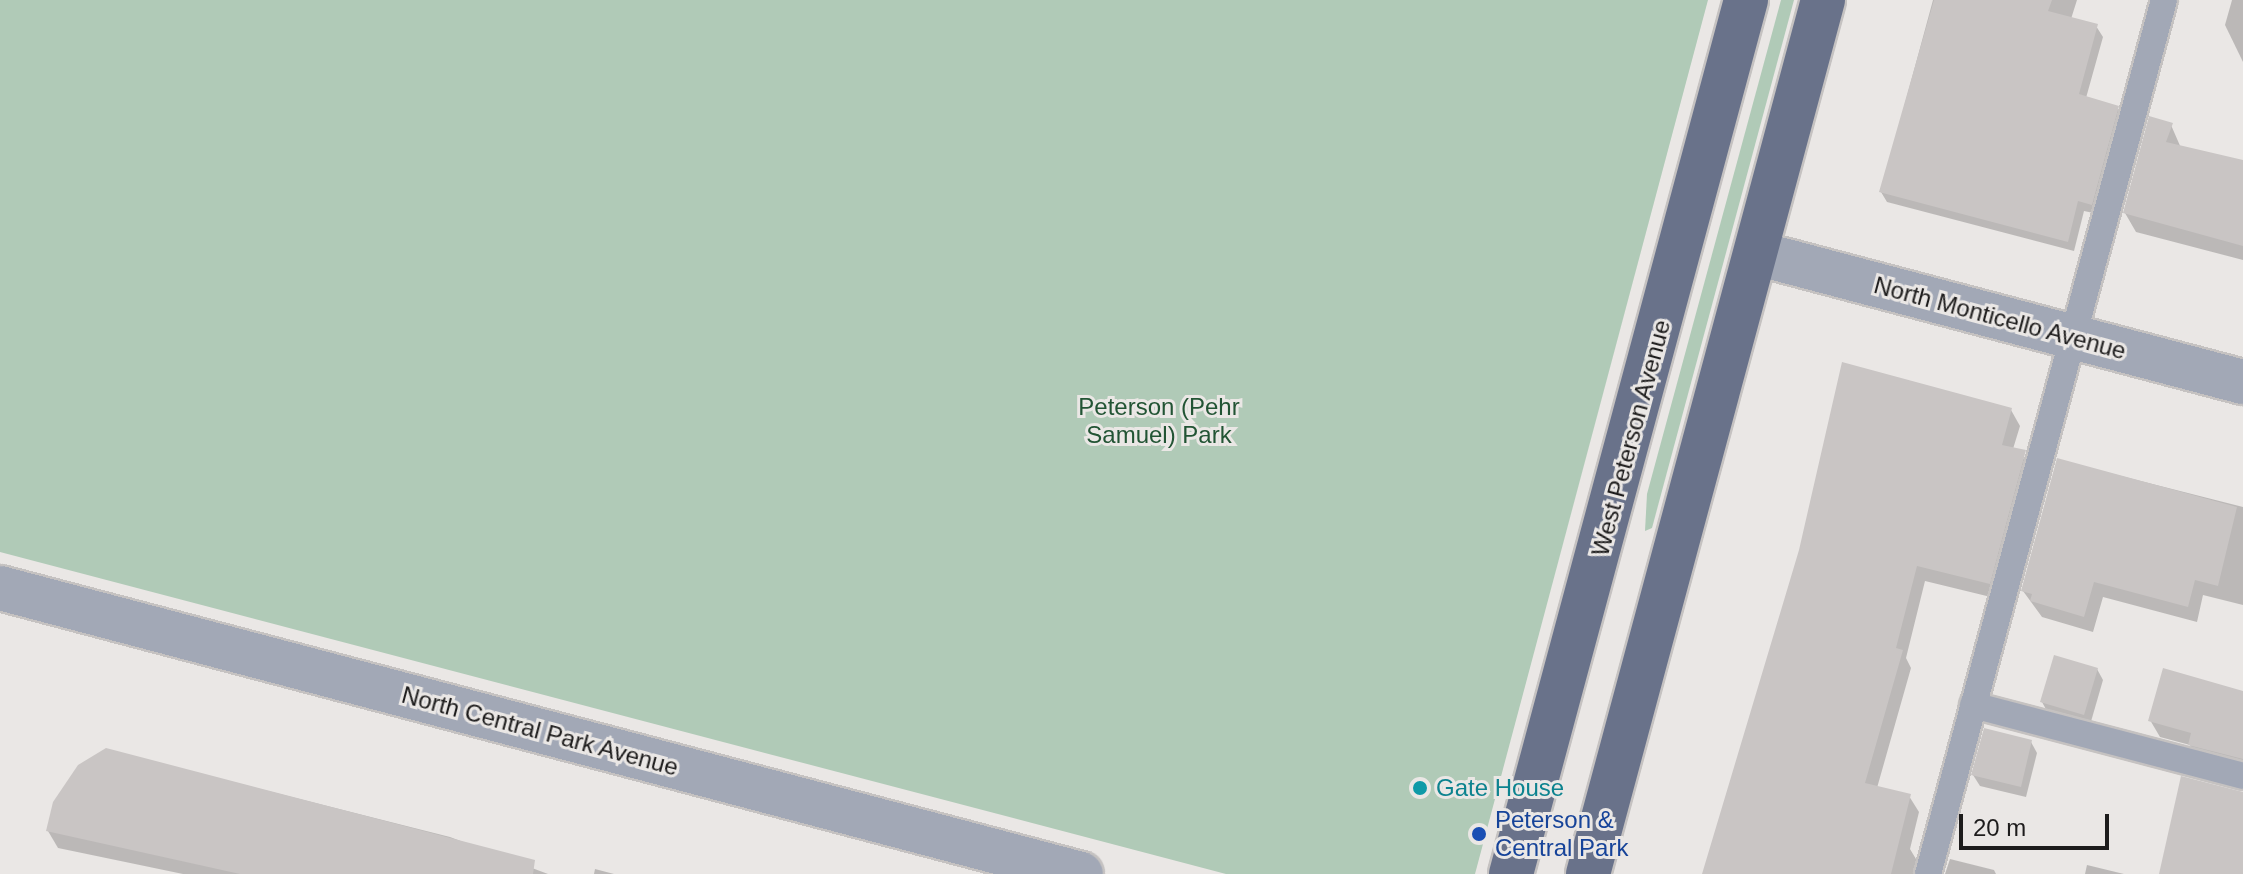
<!DOCTYPE html>
<style>
body{margin:0}
#map{position:relative;width:2243px;height:874px;overflow:hidden;background:#eae7e5;font-family:Arial,sans-serif}
div>[style]{position:absolute}
.green>*{inset:0;background:#b0cab7}
.shadow>*{inset:0;background:#0003}
.building>*{inset:0;background:#c9c5c4}
.roads{filter:drop-shadow(2px 0 #c5c2c1) drop-shadow(-2px 0 #c5c2c1) drop-shadow(0 2px #c5c2c1) drop-shadow(0 -2px #c5c2c1)}
.service>*{height:26px;margin:-13px;padding:0 13px;transform-origin:13px;border-radius:13px;background:#a2a8b6}
.minor>*{height:44px;margin:-22px;padding:0 22px;transform-origin:22px;border-radius:22px;background:#a2a8b6}
.primary>*{height:44px;margin:-22px;padding:0 22px;transform-origin:22px;border-radius:22px;background:#69728a}
.dots>*{width:22px;height:22px;translate:-50% -50%;box-sizing:border-box;border:4px solid #eae7e5;border-radius:50%}
span{translate:-50% -50%;white-space:nowrap;text-align:center;line-height:1.15;-webkit-text-stroke:6px #eae7e5;paint-order:stroke}
.street-label{font-size:24px;color:#1d1c1c}
.park-label{font-size:24px;color:#225434}
.culture-label{font-size:24px;color:#0d838f}
.left{translate:0 -50%;text-align:left}
.transit-label{font-size:24px;color:#164399}
.scale{position:absolute;left:1959px;top:814px;width:150px;height:36px;box-sizing:border-box;border:4px solid #1d1c1c;border-top:0;padding-left:10px;font-size:24px;line-height:28px;white-space:nowrap;color:#1d1c1c;-webkit-text-stroke:6px #eae7e5;paint-order:stroke}
</style>
<div id="map">
<div class="green">
<i style="clip-path:polygon(0 0,1708px 0,1475px 874px,1226px 874px,0 552px)"></i>
<i style="clip-path:polygon(1781px 0,1794px 0,1652px 528px,1645px 531px,1647px 494px)"></i>
</div>
<div class="shadow">
<i style="clip-path:polygon(1933px 0,2077px 0,2071px 19px,2096px 26px,2103px 37px,2086px 98px,2117px 108px,2124px 119px,2098px 214px,2084px 211px,2074px 251px,1887px 202px,1881px 192px)"></i>
<i style="clip-path:polygon(2232px 0,2243px 0,2243px 62px,2225px 25px)"></i>
<i style="clip-path:polygon(2171px 125px,2181px 148px,2243px 162px,2243px 260px,2136px 232px,2125px 213px)"></i>
<i style="clip-path:polygon(2011px 410px,2020px 426px,2013px 449px,2034px 468px,1999px 599px,1925px 581px,1906px 658px,1911px 668px,1877px 788px,1909px 796px,1919px 812px,1910px 849px,1925px 874px,1706px 874px)"></i>
<i style="clip-path:polygon(2058px 460px,2243px 507px,2243px 605px,2203px 595px,2197px 622px,2103px 597px,2093px 632px,2042px 617px,2023px 591px)"></i>
<i style="clip-path:polygon(2097px 669px,2103px 680px,2090px 725px,2048px 713px,2042px 702px)"></i>
<i style="clip-path:polygon(2243px 693px,2243px 772px,2199px 761px,2190px 745px,2160px 737px,2150px 720px)"></i>
<i style="clip-path:polygon(2031px 742px,2037px 753px,2026px 797px,1980px 786px,1973px 775px)"></i>
<i style="clip-path:polygon(106px 750px,450px 837px,548px 874px,183px 874px,58px 848px,48px 831px)"></i>
<i style="clip-path:polygon(1950px 859px,1994px 870px,1996px 874px,1945px 874px)"></i>
<i style="clip-path:polygon(2087px 865px,2124px 874px,2085px 874px)"></i>
<i style="clip-path:polygon(595px 869px,614px 874px,594px 874px)"></i>
</div>
<div class="building">
<i style="clip-path:polygon(1934px 0,2052px 0,2048px 11px,2098px 24px,2079px 94px,2119px 106px,2092px 205px,2078px 201px,2068px 242px,1879px 192px)"></i>
<i style="clip-path:polygon(2149px 116px,2173px 123px,2166px 142px,2243px 160px,2243px 246px,2123px 213px)"></i>
<i style="clip-path:polygon(1842px 362px,2012px 408px,2002px 445px,2026px 450px,1990px 584px,1917px 566px,1896px 648px,1903px 650px,1865px 783px,1911px 794px,1891px 874px,1702px 874px,1799px 550px)"></i>
<i style="clip-path:polygon(2057px 458px,2237px 507px,2218px 586px,2195px 580px,2188px 607px,2094px 582px,2084px 617px,2030px 601px,2032px 594px,2021px 591px)"></i>
<i style="clip-path:polygon(2054px 655px,2098px 668px,2084px 715px,2040px 702px)"></i>
<i style="clip-path:polygon(2163px 668px,2243px 691px,2243px 759px,2188px 745px,2191px 733px,2148px 721px)"></i>
<i style="clip-path:polygon(1984px 728px,2032px 740px,2021px 787px,1971px 775px)"></i>
<i style="clip-path:polygon(106px 748px,535px 860px,533px 874px,240px 874px,46px 831px,53px 802px,78px 765px)"></i>
<i style="clip-path:polygon(2181px 776px,2243px 792px,2243px 874px,2159px 874px)"></i>
</div>
<div class="roads">
<div class="service">
<i style="left:1973px;top:705px;width:279px;rotate:14.7deg"></i>
<i style="left:1928px;top:874px;width:905px;rotate:-74.89deg"></i>
</div>
<div class="minor">
<i style="left:1756px;top:253px;width:504px;rotate:14.84deg"></i>
<i style="left:0;top:588px;width:1118px;rotate:14.82deg"></i>
</div>
<div class="primary">
<i style="left:1511px;top:874px;width:905px;rotate:-74.95deg"></i>
<i style="left:1588px;top:874px;width:905px;rotate:-74.95deg"></i>
</div>
</div>
<div class="dots">
<i style="left:1420px;top:788px;background:#0f9aa8"></i>
<i style="left:1479px;top:834px;background:#1a4fb4"></i>
</div>
<div class="street-label">
<span style="left:2000px;top:318px;rotate:15deg">North Monticello Avenue</span>
<span style="left:1631px;top:438px;rotate:-75deg">West Peterson Avenue</span>
<span style="left:540px;top:731px;rotate:15deg">North Central Park Avenue</span>
</div>
<div class="park-label">
<span style="left:1159px;top:421px">Peterson (Pehr<br>Samuel) Park</span>
</div>
<div class="culture-label">
<span class="left" style="left:1436px;top:788px">Gate House</span>
</div>
<div class="transit-label">
<span class="left" style="left:1495px;top:834px">Peterson &amp;<br>Central Park</span>
</div>
<div class="scale">20 m</div>
</div>
